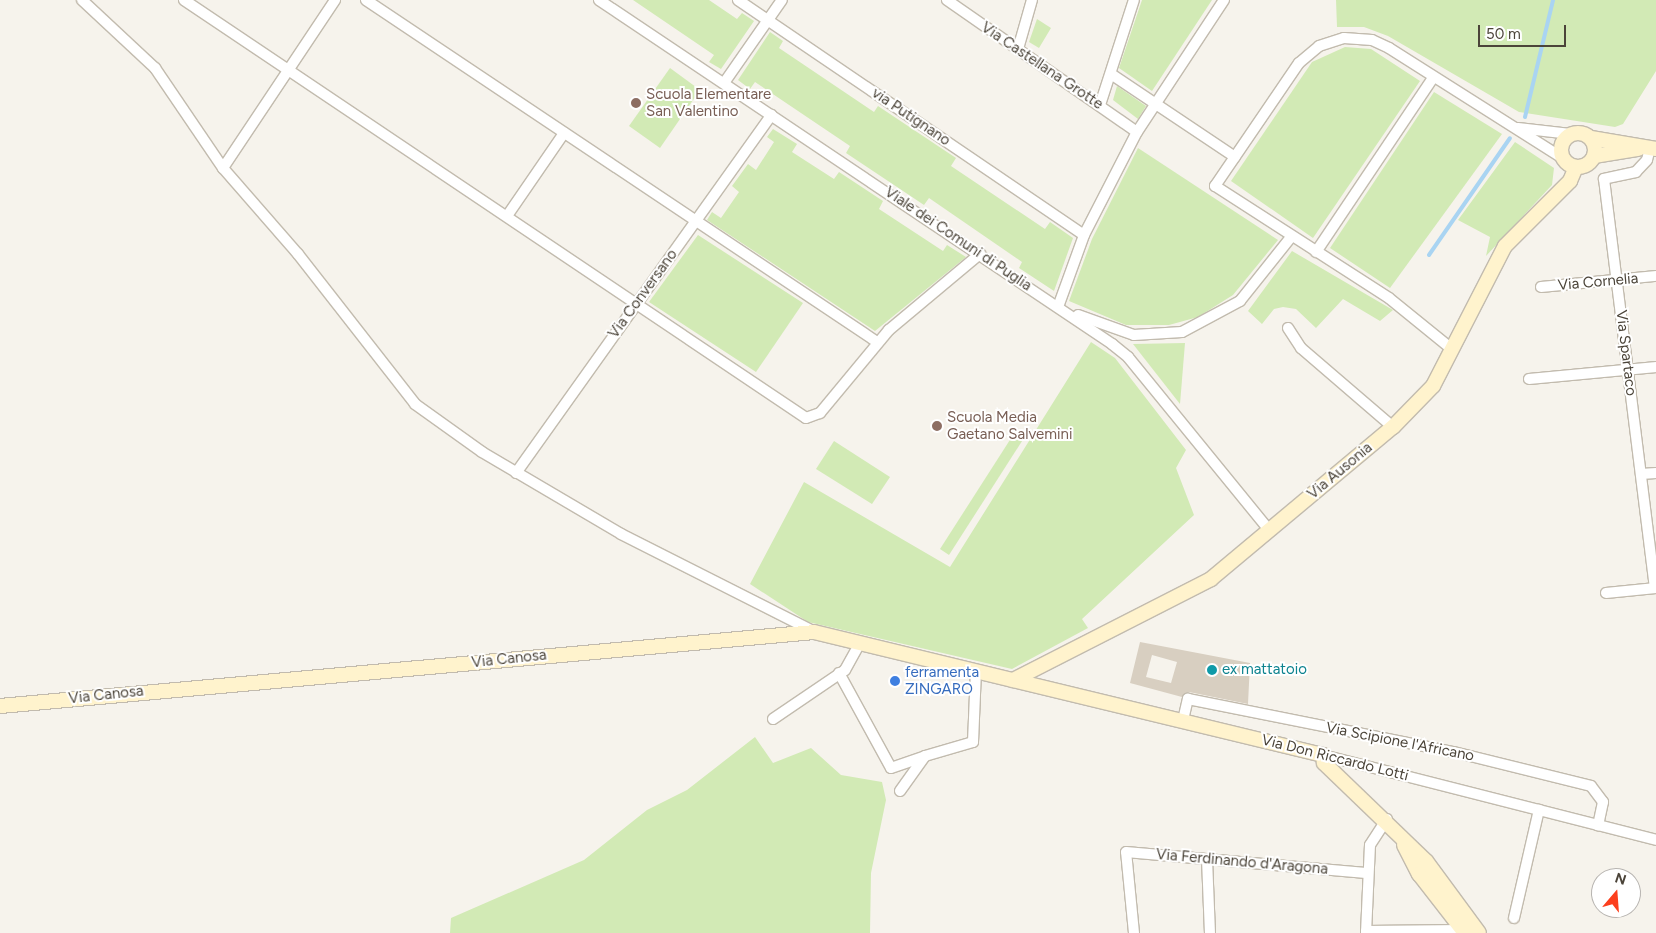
<!DOCTYPE html>
<style>
body{margin:0}
#map{position:relative;width:1656px;height:933px;overflow:hidden;background:#f6f3ec;font-family:Figtree,sans-serif}
div>[style]{position:absolute}
.green>*{inset:0;background:#d2eab5}
.stream>*{height:4px;margin:-2px;padding:0 2px;transform-origin:2px;border-radius:2px;background:#a9d4f2}
.building>*{inset:0;background:#d8cfc1}
.roads{filter:drop-shadow(1px 0 #c2bbae) drop-shadow(-1px 0 #c2bbae) drop-shadow(0 1px #c2bbae) drop-shadow(0 -1px #c2bbae)}
.minor>*{height:10px;margin:-5px;padding:0 5px;transform-origin:5px;border-radius:5px;background:#fff}
.secondary>*{height:14px;margin:-7px;padding:0 7px;transform-origin:7px;border-radius:7px;background:#fff3cd}
.secondary>.ring{margin:-7px;padding:0;box-sizing:content-box;background:none;border:14px solid #fff3cd;border-radius:50%}
.dots>*{width:14px;height:14px;translate:-50% -50%;box-sizing:border-box;border:2px solid #fff;border-radius:50%}
span{translate:-50% -50%;white-space:nowrap;text-align:center;line-height:1.15;-webkit-text-stroke:4px #fff;paint-order:stroke}
.street-label{font-size:15px;color:#4b4439}
.education-label{font-size:15px;color:#785e54}
.left{translate:0 -50%;text-align:left}
.culture-label{font-size:15px;color:#0d838f}
.shop-label{font-size:15px;color:#366cbe}
.north{position:absolute;left:1591px;top:868px;width:50px;height:50px;box-sizing:border-box;background:#fff;border:1px solid #b7b4b0;border-radius:50%;rotate:18deg;font-size:14px;font-weight:700;line-height:20px;text-align:center;color:#4b4439}
.north::after{content:'';display:block;margin:auto;width:18px;height:22px;background:#fc3f1d;clip-path:polygon(50% 0,100% 100%,50% 72%,0 100%)}
.scale{position:absolute;left:1478px;top:25px;width:88px;height:22px;box-sizing:border-box;border:2px solid #4b4439;border-top:0;padding-left:6px;font-size:15px;line-height:18px;white-space:nowrap;color:#4b4439;-webkit-text-stroke:4px #fff;paint-order:stroke}
</style>
<div id="map">
<div class="green">
<i style="clip-path:polygon(633px 0,709px 0,737px 19px,742px 13px,754px 21px,721px 69px,709px 62px,714px 55px)"></i>
<i style="clip-path:polygon(1142px 0,1212px 0,1152px 91px,1119px 68px)"></i>
<i style="clip-path:polygon(1336px 0,1656px 0,1656px 71px,1623px 124px,1615px 127px,1519px 112px,1388px 36px,1364px 27px,1337px 27px)"></i>
<i style="clip-path:polygon(1037px 19px,1051px 28px,1039px 48px,1029px 42px)"></i>
<i style="clip-path:polygon(770px 32px,783px 41px,779px 48px,874px 112px,878px 106px,956px 158px,951px 166px,1045px 229px,1050px 222px,1073px 238px,1054px 291px,1019px 268px,1022px 262px,929px 198px,924px 205px,846px 153px,850px 146px,755px 82px,750px 89px,738px 80px)"></i>
<i style="clip-path:polygon(1345px 47px,1371px 49px,1420px 81px,1313px 238px,1231px 181px,1312px 62px)"></i>
<i style="clip-path:polygon(670px 68px,700px 90px,660px 148px,629px 126px)"></i>
<i style="clip-path:polygon(1117px 86px,1146px 106px,1138px 119px,1113px 100px)"></i>
<i style="clip-path:polygon(1434px 92px,1502px 134px,1390px 288px,1330px 248px)"></i>
<i style="clip-path:polygon(773px 129px,797px 144px,792px 152px,834px 179px,839px 172px,883px 201px,879px 209px,943px 251px,947px 245px,966px 257px,875px 331px,707px 220px,712px 212px,721px 218px,739px 192px,732px 186px,748px 164px,756px 170px,774px 142px,767px 137px)"></i>
<i style="clip-path:polygon(1515px 142px,1554px 168px,1552px 185px,1486px 256px,1490px 237px,1458px 220px)"></i>
<i style="clip-path:polygon(1138px 148px,1278px 240px,1233px 295px,1198px 317px,1169px 325px,1126px 325px,1069px 301px,1092px 239px)"></i>
<i style="clip-path:polygon(698px 235px,803px 303px,756px 372px,649px 302px)"></i>
<i style="clip-path:polygon(1292px 251px,1393px 310px,1380px 321px,1343px 299px,1316px 328px,1296px 309px,1283px 307px,1274px 309px,1262px 324px,1248px 311px)"></i>
<i style="clip-path:polygon(1091px 342px,1115px 358px,1186px 450px,1176px 468px,1194px 515px,1082px 619px,1088px 628px,1012px 669px,808px 622px,750px 584px,804px 482px,950px 567px)"></i>
<i style="clip-path:polygon(1185px 343px,1180px 404px,1133px 344px)"></i>
<i style="clip-path:polygon(1015px 432px,1024px 438px,949px 555px,940px 549px)"></i>
<i style="clip-path:polygon(834px 441px,890px 477px,872px 504px,816px 469px)"></i>
<i style="clip-path:polygon(755px 737px,773px 763px,811px 748px,841px 775px,882px 782px,886px 800px,871px 873px,870px 933px,450px 933px,451px 918px,584px 860px,647px 810px,687px 790px)"></i>
</div>
<div class="stream">
<i style="left:1525px;top:117px;width:120px;rotate:-76.5deg"></i>
<i style="left:1429px;top:255px;width:142px;rotate:-55.3deg"></i>
</div>
<div class="building">
<i style="clip-path:polygon(evenodd,1140px 642px,1250px 663px,1248px 704px,1189px 692px,1182px 697px,1130px 683px,1140px 642px,1152px 655px,1177px 662px,1171px 683px,1146px 677px,1152px 655px)"></i>
</div>
<div class="roads">
<div class="minor">
<i style="left:82px;top:0;width:100px;rotate:43deg"></i>
<i style="left:155px;top:68px;width:121px;rotate:55.8deg"></i>
<i style="left:223px;top:168px;width:114px;rotate:48.9deg"></i>
<i style="left:298px;top:254px;width:190px;rotate:52deg"></i>
<i style="left:415px;top:404px;width:82px;rotate:35.6deg"></i>
<i style="left:482px;top:452px;width:161px;rotate:30.5deg"></i>
<i style="left:621px;top:534px;width:215px;rotate:26.8deg"></i>
<i style="left:184px;top:0;width:749px;rotate:33.9deg"></i>
<i style="left:806px;top:418px;width:15px;rotate:-20deg"></i>
<i style="left:820px;top:413px;width:108px;rotate:-50.3deg"></i>
<i style="left:889px;top:330px;width:119px;rotate:-39.9deg"></i>
<i style="left:366px;top:0;width:615px;rotate:33.79deg"></i>
<i style="left:599px;top:0;width:618px;rotate:33.84deg"></i>
<i style="left:1112px;top:344px;width:21px;rotate:39deg"></i>
<i style="left:1128px;top:357px;width:225px;rotate:50.8deg"></i>
<i style="left:738px;top:0;width:418px;rotate:34.2deg"></i>
<i style="left:947px;top:0;width:231px;rotate:34.8deg"></i>
<i style="left:1018px;top:49px;width:51px;rotate:-74.1deg"></i>
<i style="left:1111px;top:74px;width:149px;rotate:33.8deg"></i>
<i style="left:724px;top:83px;width:101px;rotate:-55.1deg"></i>
<i style="left:1100px;top:105px;width:110px;rotate:-72.1deg"></i>
<i style="left:1518px;top:128px;width:53px;rotate:6.5deg"></i>
<i style="left:1650px;top:148px;width:12px;rotate:104deg"></i>
<i style="left:1647px;top:160px;width:16px;rotate:133deg"></i>
<i style="left:1636px;top:172px;width:33px;rotate:168deg"></i>
<i style="left:1604px;top:179px;width:412px;rotate:82.9deg"></i>
<i style="left:223px;top:168px;width:202px;rotate:-56.3deg"></i>
<i style="left:507px;top:216px;width:101px;rotate:-55.5deg"></i>
<i style="left:1316px;top:252px;width:210px;rotate:-56.1deg"></i>
<i style="left:1541px;top:287px;width:116px;rotate:-5.5deg"></i>
<i style="left:1058px;top:307px;width:77px;rotate:-70.1deg"></i>
<i style="left:1084px;top:235px;width:116px;rotate:-62.8deg"></i>
<i style="left:1137px;top:132px;width:158px;rotate:-56.6deg"></i>
<i style="left:1078px;top:315px;width:59px;rotate:19.7deg"></i>
<i style="left:1134px;top:335px;width:48px;rotate:-3.6deg"></i>
<i style="left:1182px;top:332px;width:66px;rotate:-28.1deg"></i>
<i style="left:1240px;top:301px;width:82px;rotate:-51.4deg"></i>
<i style="left:1288px;top:328px;width:24px;rotate:57deg"></i>
<i style="left:1301px;top:348px;width:121px;rotate:40.7deg"></i>
<i style="left:1453px;top:350px;width:82px;rotate:-140.9deg"></i>
<i style="left:1389px;top:298px;width:207px;rotate:-147.2deg"></i>
<i style="left:1215px;top:186px;width:149px;rotate:-55.7deg"></i>
<i style="left:1299px;top:63px;width:26px;rotate:-40deg"></i>
<i style="left:1319px;top:46px;width:26px;rotate:-18deg"></i>
<i style="left:1344px;top:38px;width:28px;rotate:4deg"></i>
<i style="left:1372px;top:40px;width:19px;rotate:25deg"></i>
<i style="left:1389px;top:48px;width:205px;rotate:32.4deg"></i>
<i style="left:1529px;top:379px;width:128px;rotate:-5.4deg"></i>
<i style="left:516px;top:473px;width:440px;rotate:-54.5deg"></i>
<i style="left:1641px;top:474px;width:15px;rotate:-4deg"></i>
<i style="left:1606px;top:593px;width:50px;rotate:-5.7deg"></i>
<i style="left:839px;top:673px;width:108px;rotate:61.3deg"></i>
<i style="left:891px;top:768px;width:36px;rotate:-19deg"></i>
<i style="left:773px;top:719px;width:87px;rotate:-34.2deg"></i>
<i style="left:845px;top:670px;width:31px;rotate:-61deg"></i>
<i style="left:1183px;top:720px;width:22px;rotate:-77deg"></i>
<i style="left:1188px;top:699px;width:271px;rotate:11.3deg"></i>
<i style="left:1454px;top:752px;width:141px;rotate:13.9deg"></i>
<i style="left:1591px;top:786px;width:20px;rotate:53deg"></i>
<i style="left:1603px;top:802px;width:24px;rotate:102deg"></i>
<i style="left:1323px;top:755px;width:344px;rotate:14.3deg"></i>
<i style="left:900px;top:791px;width:43px;rotate:-54.5deg"></i>
<i style="left:925px;top:756px;width:50px;rotate:-16.3deg"></i>
<i style="left:973px;top:742px;width:71px;rotate:-87.6deg"></i>
<i style="left:1207px;top:859px;width:74px;rotate:87.7deg"></i>
<i style="left:1514px;top:918px;width:111px;rotate:-77deg"></i>
<i style="left:1366px;top:931px;width:97px;rotate:-0.6deg"></i>
<i style="left:1134px;top:933px;width:81px;rotate:-95.6deg"></i>
<i style="left:1126px;top:852px;width:241px;rotate:5deg"></i>
<i style="left:1366px;top:933px;width:88px;rotate:-87.4deg"></i>
<i style="left:1370px;top:845px;width:31px;rotate:-57deg"></i>
</div>
<div class="secondary">
<i class="ring" style="left:1561px;top:133px;width:20px;height:20px"></i>
<i style="left:1591px;top:138px;width:66px;rotate:9.6deg"></i>
<i style="left:1594px;top:156px;width:45px;rotate:-9deg"></i>
<i style="left:1013px;top:680px;width:222px;rotate:-27deg"></i>
<i style="left:1211px;top:579px;width:237px;rotate:-39.9deg"></i>
<i style="left:1393px;top:427px;width:57px;rotate:-45.7deg"></i>
<i style="left:1433px;top:386px;width:157px;rotate:-62.8deg"></i>
<i style="left:1505px;top:246px;width:92px;rotate:-45deg"></i>
<i style="left:1570px;top:181px;width:15px;rotate:-67deg"></i>
<i style="left:0;top:706px;width:817px;rotate:-5.19deg"></i>
<i style="left:814px;top:632px;width:524px;rotate:13.59deg"></i>
<i style="left:1323px;top:755px;width:8px;rotate:83deg"></i>
<i style="left:1324px;top:763px;width:141px;rotate:43.9deg"></i>
<i style="left:1426px;top:861px;width:89px;rotate:53.6deg"></i>
<i style="left:1404px;top:845px;width:33px;rotate:63deg"></i>
<i style="left:1419px;top:874px;width:75px;rotate:52.1deg"></i>
</div>
</div>
<div class="dots">
<i style="left:636px;top:103px;background:#8d6e63"></i>
<i style="left:937px;top:426px;background:#8d6e63"></i>
<i style="left:1212px;top:670px;background:#0f9aa8"></i>
<i style="left:895px;top:681px;background:#3f7fe0"></i>
</div>
<div class="street-label">
<span style="left:1042px;top:66px;rotate:34deg">Via Castellana Grotte</span>
<span style="left:911px;top:117px;rotate:34deg">via Putignano</span>
<span style="left:958px;top:239px;rotate:34deg">Viale dei Comuni di Puglia</span>
<span style="left:1598px;top:282px;rotate:-5deg">Via Cornelia</span>
<span style="left:643px;top:294px;rotate:-54deg">Via Conversano</span>
<span style="left:1626px;top:353px;rotate:83deg">Via Spartaco</span>
<span style="left:1340px;top:471px;rotate:-40deg">Via Ausonia</span>
<span style="left:509px;top:659px;rotate:-6deg">Via Canosa</span>
<span style="left:106px;top:695px;rotate:-6deg">Via Canosa</span>
<span style="left:1400px;top:742px;rotate:11deg">Via Scipione l'Africano</span>
<span style="left:1335px;top:758px;rotate:14deg">Via Don Riccardo Lotti</span>
<span style="left:1242px;top:862px;rotate:5deg">Via Ferdinando d'Aragona</span>
</div>
<div class="education-label">
<span class="left" style="left:646px;top:103px">Scuola Elementare<br>San Valentino</span>
<span class="left" style="left:947px;top:426px">Scuola Media<br>Gaetano Salvemini</span>
</div>
<div class="culture-label">
<span class="left" style="left:1222px;top:670px">ex mattatoio</span>
</div>
<div class="shop-label">
<span class="left" style="left:905px;top:681px">ferramenta<br>ZINGARO</span>
</div>
<div class="north">N</div>
<div class="scale">50 m</div>
</div>
